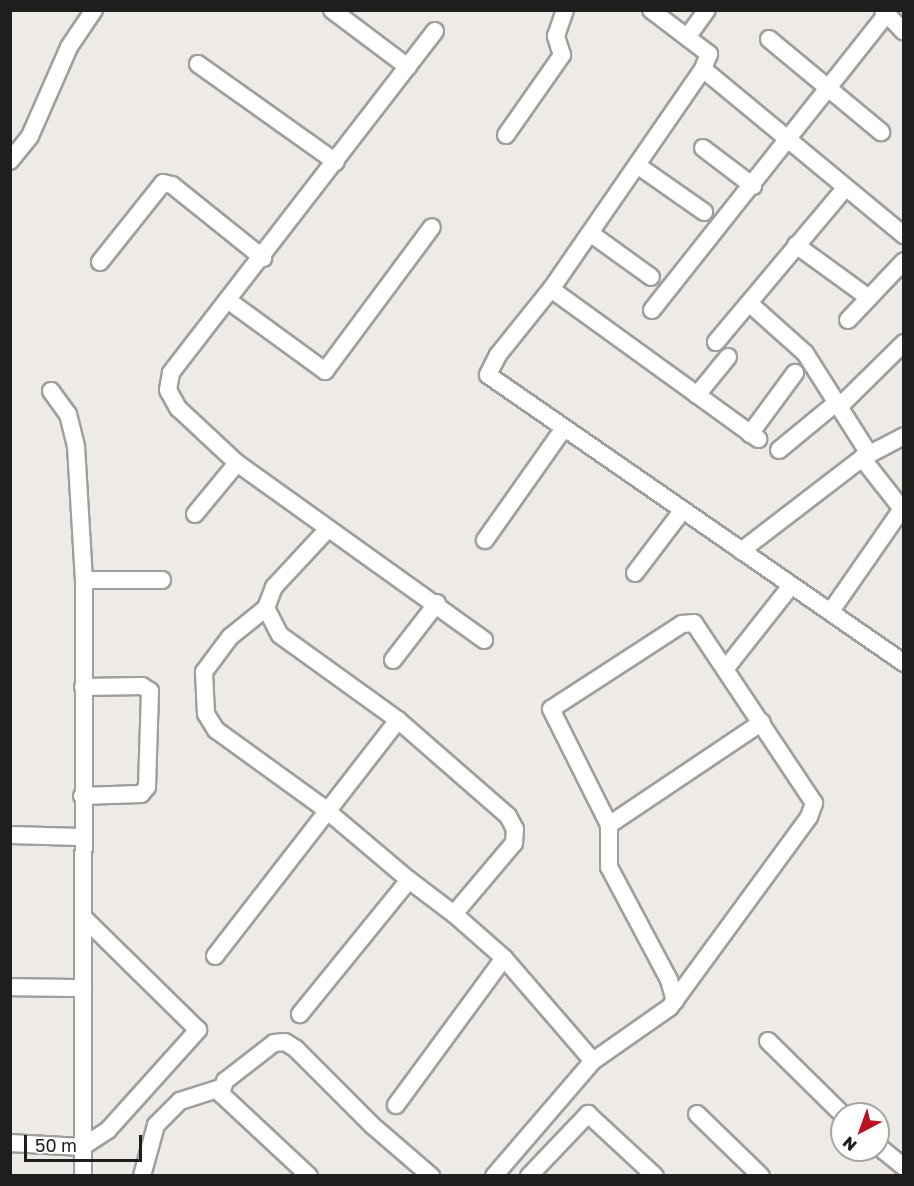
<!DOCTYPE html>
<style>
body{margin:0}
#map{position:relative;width:914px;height:1186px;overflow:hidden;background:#eeeae5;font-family:"Golos Text",sans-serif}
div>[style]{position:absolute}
.roads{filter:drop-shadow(2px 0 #9f9f9f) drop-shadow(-2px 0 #9f9f9f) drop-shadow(0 2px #9f9f9f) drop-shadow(0 -2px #9f9f9f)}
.street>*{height:16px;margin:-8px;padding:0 8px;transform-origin:8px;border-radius:8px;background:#fff}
span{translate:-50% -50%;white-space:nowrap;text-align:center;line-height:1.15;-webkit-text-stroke:4.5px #fff;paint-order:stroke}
.frame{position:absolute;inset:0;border:12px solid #1e1e1e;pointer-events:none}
.north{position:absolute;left:830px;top:1102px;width:60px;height:60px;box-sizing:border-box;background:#fff;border:2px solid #a5a5a5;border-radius:50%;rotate:221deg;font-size:16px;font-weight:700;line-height:24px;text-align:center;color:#1e1e1e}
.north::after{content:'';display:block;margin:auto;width:21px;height:27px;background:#bb1123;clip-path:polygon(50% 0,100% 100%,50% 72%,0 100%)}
.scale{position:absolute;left:24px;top:1135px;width:118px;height:27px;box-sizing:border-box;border:3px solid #1e1e1e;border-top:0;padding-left:8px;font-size:18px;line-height:21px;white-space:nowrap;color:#1e1e1e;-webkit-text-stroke:4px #fff;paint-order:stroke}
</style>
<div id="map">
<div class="roads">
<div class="street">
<i style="left:332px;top:10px;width:95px;rotate:36.9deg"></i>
<i style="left:651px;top:10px;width:73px;rotate:37.2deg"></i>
<i style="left:709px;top:54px;width:16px;rotate:112deg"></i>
<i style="left:703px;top:69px;width:267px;rotate:124.6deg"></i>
<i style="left:551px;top:289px;width:85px;rotate:128.8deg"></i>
<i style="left:498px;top:355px;width:22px;rotate:117deg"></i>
<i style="left:488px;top:375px;width:506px;rotate:34.7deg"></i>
<i style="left:883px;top:10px;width:30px;rotate:46deg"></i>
<i style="left:435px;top:31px;width:432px;rotate:127.7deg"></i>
<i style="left:171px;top:373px;width:17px;rotate:100deg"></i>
<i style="left:168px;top:390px;width:21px;rotate:61deg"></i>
<i style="left:178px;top:408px;width:81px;rotate:43deg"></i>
<i style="left:237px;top:463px;width:304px;rotate:35.6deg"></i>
<i style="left:688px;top:36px;width:32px;rotate:-54deg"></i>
<i style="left:769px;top:39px;width:146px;rotate:39.7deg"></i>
<i style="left:198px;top:64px;width:169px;rotate:35.4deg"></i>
<i style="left:703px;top:69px;width:261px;rotate:39.6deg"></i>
<i style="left:506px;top:135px;width:98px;rotate:-55deg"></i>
<i style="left:562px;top:55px;width:20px;rotate:-108deg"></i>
<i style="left:556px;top:36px;width:28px;rotate:-71deg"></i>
<i style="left:703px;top:148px;width:63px;rotate:37.2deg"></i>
<i style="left:10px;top:161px;width:32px;rotate:-51deg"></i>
<i style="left:30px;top:136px;width:97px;rotate:-66.3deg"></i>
<i style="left:69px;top:47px;width:45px;rotate:-56deg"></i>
<i style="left:637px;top:165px;width:82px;rotate:35deg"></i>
<i style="left:590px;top:233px;width:75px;rotate:35.8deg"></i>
<i style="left:796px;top:245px;width:90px;rotate:36deg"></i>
<i style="left:100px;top:262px;width:101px;rotate:-51.4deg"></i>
<i style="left:163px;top:183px;width:9px;rotate:13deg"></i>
<i style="left:172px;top:185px;width:117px;rotate:38.7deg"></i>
<i style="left:551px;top:289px;width:256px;rotate:35.9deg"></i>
<i style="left:229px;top:301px;width:119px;rotate:36.1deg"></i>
<i style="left:325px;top:371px;width:179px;rotate:-53.4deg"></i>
<i style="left:749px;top:303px;width:75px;rotate:41.8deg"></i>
<i style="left:805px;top:353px;width:120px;rotate:57.6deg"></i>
<i style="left:652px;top:310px;width:375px;rotate:-51.6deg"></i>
<i style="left:848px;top:320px;width:81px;rotate:-46.5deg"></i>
<i style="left:716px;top:342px;width:201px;rotate:-50deg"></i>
<i style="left:51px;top:391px;width:29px;rotate:54deg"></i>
<i style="left:68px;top:414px;width:33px;rotate:76deg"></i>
<i style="left:76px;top:446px;width:134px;rotate:86.6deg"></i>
<i style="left:84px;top:580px;width:596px;rotate:90.1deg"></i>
<i style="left:697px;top:395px;width:49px;rotate:-50.8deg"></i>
<i style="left:839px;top:407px;width:91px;rotate:-44.6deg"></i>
<i style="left:750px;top:434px;width:76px;rotate:-53.6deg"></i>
<i style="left:779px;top:450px;width:74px;rotate:-39.5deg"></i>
<i style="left:195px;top:514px;width:66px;rotate:-50.5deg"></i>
<i style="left:327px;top:530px;width:78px;rotate:132.9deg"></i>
<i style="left:274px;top:587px;width:22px;rotate:111deg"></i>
<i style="left:266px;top:608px;width:30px;rotate:63deg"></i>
<i style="left:280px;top:635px;width:145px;rotate:35.8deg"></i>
<i style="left:398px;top:720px;width:146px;rotate:41.1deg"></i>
<i style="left:508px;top:816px;width:15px;rotate:62deg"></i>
<i style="left:515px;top:829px;width:14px;rotate:94deg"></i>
<i style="left:514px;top:843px;width:93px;rotate:130.2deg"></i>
<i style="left:454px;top:914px;width:67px;rotate:41.3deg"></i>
<i style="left:504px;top:958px;width:136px;rotate:49.2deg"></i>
<i style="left:485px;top:540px;width:137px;rotate:-54.8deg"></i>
<i style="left:741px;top:551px;width:153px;rotate:-37.5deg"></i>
<i style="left:862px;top:458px;width:47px;rotate:-27.6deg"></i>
<i style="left:635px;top:573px;width:78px;rotate:-52.8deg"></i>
<i style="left:84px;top:580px;width:78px"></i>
<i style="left:266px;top:608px;width:46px;rotate:141.1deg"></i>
<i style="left:230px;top:637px;width:44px;rotate:126.6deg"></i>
<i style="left:204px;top:672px;width:42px;rotate:87.3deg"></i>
<i style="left:206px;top:714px;width:19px;rotate:58deg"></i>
<i style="left:216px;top:730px;width:135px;rotate:35.9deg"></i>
<i style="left:325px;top:809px;width:110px;rotate:40.2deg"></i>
<i style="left:409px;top:880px;width:173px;rotate:129.1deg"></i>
<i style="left:831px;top:611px;width:124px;rotate:-55.2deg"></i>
<i style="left:902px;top:509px;width:65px;rotate:-128.1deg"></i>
<i style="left:393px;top:660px;width:72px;rotate:-52.3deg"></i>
<i style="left:726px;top:668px;width:103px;rotate:-51.7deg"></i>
<i style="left:82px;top:796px;width:59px;rotate:-1.9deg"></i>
<i style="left:141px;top:794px;width:9px;rotate:-49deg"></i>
<i style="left:147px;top:787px;width:96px;rotate:-88.2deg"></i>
<i style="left:150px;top:691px;width:9px;rotate:-148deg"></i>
<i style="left:142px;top:686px;width:59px;rotate:179deg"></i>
<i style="left:609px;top:825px;width:184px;rotate:-33.9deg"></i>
<i style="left:10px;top:835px;width:71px;rotate:1.6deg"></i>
<i style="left:409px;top:880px;width:56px;rotate:37.1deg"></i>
<i style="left:215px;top:956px;width:299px;rotate:-52.2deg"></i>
<i style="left:10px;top:987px;width:73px;rotate:0.8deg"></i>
<i style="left:768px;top:1041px;width:104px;rotate:44.6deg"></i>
<i style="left:396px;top:1105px;width:182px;rotate:-53.7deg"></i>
<i style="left:697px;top:1114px;width:89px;rotate:44.1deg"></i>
<i style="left:10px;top:1143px;width:72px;rotate:3.2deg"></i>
<i style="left:82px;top:1147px;width:31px;rotate:-33deg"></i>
<i style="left:108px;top:1130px;width:135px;rotate:-48deg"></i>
<i style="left:198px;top:1030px;width:161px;rotate:-135.5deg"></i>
<i style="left:878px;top:1146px;width:33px;rotate:39deg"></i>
<i style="left:142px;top:1176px;width:53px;rotate:-74.6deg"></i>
<i style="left:156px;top:1125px;width:34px;rotate:-45deg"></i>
<i style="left:180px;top:1101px;width:43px;rotate:-17.6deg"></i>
<i style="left:309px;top:1176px;width:120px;rotate:-137deg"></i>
<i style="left:221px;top:1094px;width:14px;rotate:-73deg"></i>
<i style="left:225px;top:1081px;width:62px;rotate:-37.8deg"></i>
<i style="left:274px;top:1043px;width:11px;rotate:-5deg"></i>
<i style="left:285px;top:1042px;width:13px;rotate:32deg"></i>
<i style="left:296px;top:1049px;width:109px;rotate:45deg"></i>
<i style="left:373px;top:1126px;width:77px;rotate:40.8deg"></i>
<i style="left:494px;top:1176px;width:152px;rotate:-49.3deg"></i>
<i style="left:593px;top:1061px;width:94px;rotate:-35deg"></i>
<i style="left:670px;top:1007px;width:235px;rotate:-53.8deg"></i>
<i style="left:809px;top:817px;width:15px;rotate:-70deg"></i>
<i style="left:814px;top:803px;width:216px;rotate:-123.7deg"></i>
<i style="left:694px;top:623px;width:12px;rotate:175deg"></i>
<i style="left:682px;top:624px;width:156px;rotate:147deg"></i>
<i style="left:551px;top:709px;width:130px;rotate:63.4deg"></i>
<i style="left:609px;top:825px;width:42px;rotate:90deg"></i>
<i style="left:609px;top:867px;width:128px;rotate:62deg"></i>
<i style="left:669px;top:980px;width:22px;rotate:74deg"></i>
<i style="left:529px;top:1176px;width:86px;rotate:-46.4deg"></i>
<i style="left:588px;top:1114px;width:91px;rotate:42.8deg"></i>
</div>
</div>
<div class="frame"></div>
<div class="north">N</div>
<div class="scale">50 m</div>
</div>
